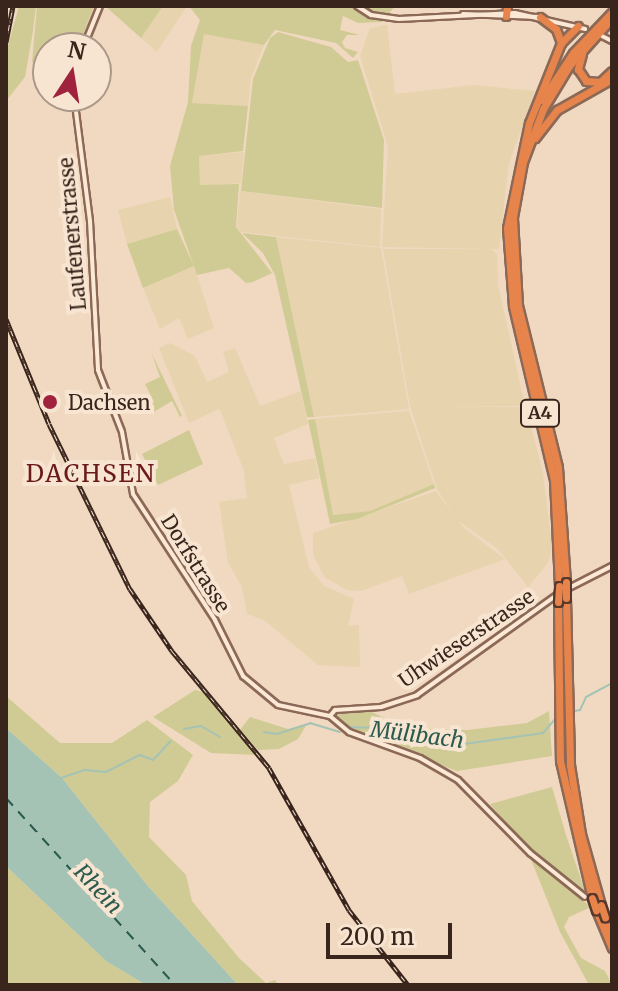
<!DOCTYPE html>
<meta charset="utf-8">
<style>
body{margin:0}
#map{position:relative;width:618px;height:991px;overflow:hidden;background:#f1d9c1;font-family:Merriweather,serif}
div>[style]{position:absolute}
.farmland>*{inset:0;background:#e7d3ad}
.green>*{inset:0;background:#d0cb94}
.water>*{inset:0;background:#a4c3b4}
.stream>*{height:2px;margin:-1px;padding:0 1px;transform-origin:1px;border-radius:1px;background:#a4c3b4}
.ferry>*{height:2px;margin-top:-1px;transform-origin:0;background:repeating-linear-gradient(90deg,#2b5b4f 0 10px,transparent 0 18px)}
.roads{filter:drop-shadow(2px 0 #8c6957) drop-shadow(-2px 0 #8c6957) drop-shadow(0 2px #8c6957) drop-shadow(0 -2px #8c6957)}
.minor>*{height:4px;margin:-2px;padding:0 2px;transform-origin:2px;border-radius:2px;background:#fbe8d5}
.highway>*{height:7px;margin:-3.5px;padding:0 3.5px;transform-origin:3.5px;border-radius:3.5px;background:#e7844b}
.rail>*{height:5px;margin-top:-2.5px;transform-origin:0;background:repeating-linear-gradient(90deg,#f8e5d1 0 6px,#3a251c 0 12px);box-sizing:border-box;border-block:2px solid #3a251c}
.bridges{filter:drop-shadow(2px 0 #59382c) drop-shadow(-2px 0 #59382c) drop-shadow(0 2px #59382c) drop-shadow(0 -2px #59382c)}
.highway-bridge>*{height:7px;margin:-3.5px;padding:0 3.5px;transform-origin:3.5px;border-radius:3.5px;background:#e7844b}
.dots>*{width:22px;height:22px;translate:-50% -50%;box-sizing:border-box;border:4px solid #f8e5d1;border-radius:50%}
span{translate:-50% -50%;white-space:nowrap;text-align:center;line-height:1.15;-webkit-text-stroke:8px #f8e5d1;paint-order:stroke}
.shield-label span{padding:2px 6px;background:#f8e5d1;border:2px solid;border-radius:6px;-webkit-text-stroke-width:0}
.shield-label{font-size:18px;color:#3a251c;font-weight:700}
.street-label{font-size:20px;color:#3a251c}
.poi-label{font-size:20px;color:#3a251c}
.left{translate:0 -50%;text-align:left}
.water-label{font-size:22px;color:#2b5b4f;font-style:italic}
.quarter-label{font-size:24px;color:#6a1a19;letter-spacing:2px}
.frame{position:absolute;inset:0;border:8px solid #3a251c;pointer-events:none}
.north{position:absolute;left:32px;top:32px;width:80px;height:80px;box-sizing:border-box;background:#f8e5d1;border:2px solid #ac9889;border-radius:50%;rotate:12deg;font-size:22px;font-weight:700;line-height:32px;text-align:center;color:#3a251c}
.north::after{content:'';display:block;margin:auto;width:28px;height:36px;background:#9f233c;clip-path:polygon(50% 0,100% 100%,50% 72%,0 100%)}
.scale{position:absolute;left:326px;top:923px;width:126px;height:36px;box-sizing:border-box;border:4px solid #3a251c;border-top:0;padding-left:10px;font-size:24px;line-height:28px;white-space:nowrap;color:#3a251c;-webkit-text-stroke:6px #f8e5d1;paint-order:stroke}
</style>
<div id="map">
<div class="farmland">
<i style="clip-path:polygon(163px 6px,187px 6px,157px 52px,141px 38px)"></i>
<i style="clip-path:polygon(387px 25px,395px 94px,473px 85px,535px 91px,509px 163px,499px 249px,382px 247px,388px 147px,360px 56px,370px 28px)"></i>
<i style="clip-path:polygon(204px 33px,264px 45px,251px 78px,248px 106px,192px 103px)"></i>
<i style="clip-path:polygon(244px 152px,241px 183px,200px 186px,199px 156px)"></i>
<i style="clip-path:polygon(240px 191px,381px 209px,380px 247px,241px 232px,237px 227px)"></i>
<i style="clip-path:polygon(170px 197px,177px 229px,127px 244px,118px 210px)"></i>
<i style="clip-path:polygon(276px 237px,381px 248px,409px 409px,314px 417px)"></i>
<i style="clip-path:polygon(383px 249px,491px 249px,497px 254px,498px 284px,525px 406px,415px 407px,526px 407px,543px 473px,552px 548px,548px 563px,528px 587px,498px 549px,457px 520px,437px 489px,410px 406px)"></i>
<i style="clip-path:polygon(194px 266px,214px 328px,188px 339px,179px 318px,160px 329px,143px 288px)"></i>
<i style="clip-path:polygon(170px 343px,195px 356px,207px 382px,229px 372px,223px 352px,235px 348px,260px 406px,301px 391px,308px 424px,274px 438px,284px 464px,315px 458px,319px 478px,289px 485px,309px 567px,324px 586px,354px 599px,348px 626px,359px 625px,360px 667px,318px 665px,264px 620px,247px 614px,242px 587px,228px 563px,219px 502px,247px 498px,244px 471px,216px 400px,219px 409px,189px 423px,159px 348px)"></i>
<i style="clip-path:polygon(409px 411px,434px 484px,370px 511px,333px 515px,314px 419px)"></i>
<i style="clip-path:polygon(436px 491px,463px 527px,505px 559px,409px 594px,402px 576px,361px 591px,347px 590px,324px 577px,313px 554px,313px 533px)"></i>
</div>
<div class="green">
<i style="clip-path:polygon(19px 6px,36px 6px,33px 31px,25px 77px,6px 101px,6px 53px)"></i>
<i style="clip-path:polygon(37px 6px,94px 6px,78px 48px,48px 48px,48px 70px,32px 62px)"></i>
<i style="clip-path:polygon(105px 6px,163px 6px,141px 38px)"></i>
<i style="clip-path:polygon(189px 6px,395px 6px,382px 22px,358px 23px,343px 16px,340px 30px,360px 35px,347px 35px,342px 42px,345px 48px,358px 52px,353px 58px,336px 43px,275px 30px,264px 45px,204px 34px,192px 103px,248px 106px,243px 151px,199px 156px,200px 185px,239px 184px,236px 227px,272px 273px,253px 282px,246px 283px,229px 268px,197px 275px,174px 210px,170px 166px,188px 102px,191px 46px,200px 20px)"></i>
<i style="clip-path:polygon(278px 32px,331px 47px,348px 62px,358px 60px,384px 140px,382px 208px,241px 191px,253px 79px,270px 38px)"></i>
<i style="clip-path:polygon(177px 229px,194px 266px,143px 288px,127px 244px)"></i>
<i style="clip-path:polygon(242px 233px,276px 237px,314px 417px,307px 417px,275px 275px,263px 253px)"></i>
<i style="clip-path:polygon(151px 352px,182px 416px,180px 417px,172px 401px,152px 413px,148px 405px,154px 402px,145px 384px,160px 377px)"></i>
<i style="clip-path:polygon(315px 419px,333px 515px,370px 511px,434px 484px,435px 488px,357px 519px,330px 524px,308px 420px)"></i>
<i style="clip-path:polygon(189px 430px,203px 464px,158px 485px,142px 454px)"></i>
<i style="clip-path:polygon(195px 690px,203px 692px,259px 755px,211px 753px,153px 717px)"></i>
<i style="clip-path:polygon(6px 696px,60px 743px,112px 743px,147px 720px,193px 755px,178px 781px,150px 802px,149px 837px,186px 875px,192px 901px,239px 958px,266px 983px,275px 980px,279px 985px,238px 985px,147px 885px,62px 778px,6px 728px)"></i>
<i style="clip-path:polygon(370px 711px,404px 728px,467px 730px,527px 723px,549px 711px,552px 756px,457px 771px,372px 739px,336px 721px,333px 715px)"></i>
<i style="clip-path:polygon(250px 717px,288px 729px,307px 724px,298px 739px,279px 749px,258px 750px,240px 730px)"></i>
<i style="clip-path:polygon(552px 787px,566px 835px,586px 894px,525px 845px,490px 804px)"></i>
<i style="clip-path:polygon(530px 857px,591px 907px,569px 917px,564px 927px,581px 958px,605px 971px,612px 985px,589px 985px,560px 932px)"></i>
<i style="clip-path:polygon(6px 866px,106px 961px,146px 985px,6px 985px)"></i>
</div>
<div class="water">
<i style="clip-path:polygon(6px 728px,62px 778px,147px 885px,238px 985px,146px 985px,106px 961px,6px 866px)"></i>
</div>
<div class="stream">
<i style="left:562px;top:714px;width:18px;rotate:-13deg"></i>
<i style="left:580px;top:710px;width:14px;rotate:-65deg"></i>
<i style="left:586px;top:697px;width:30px;rotate:-28deg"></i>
<i style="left:346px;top:727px;width:37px;rotate:2deg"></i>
<i style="left:383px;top:728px;width:22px;rotate:22deg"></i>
<i style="left:403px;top:736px;width:19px;rotate:-9deg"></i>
<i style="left:422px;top:733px;width:43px;rotate:14.7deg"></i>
<i style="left:464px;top:744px;width:80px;rotate:-7.9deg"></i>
<i style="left:543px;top:733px;width:21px;rotate:-49deg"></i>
<i style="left:184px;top:729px;width:17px;rotate:-10deg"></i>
<i style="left:201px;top:726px;width:22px;rotate:30deg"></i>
<i style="left:264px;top:732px;width:13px;rotate:9deg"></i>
<i style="left:277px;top:734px;width:35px;rotate:-18deg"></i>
<i style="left:310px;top:723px;width:31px;rotate:17deg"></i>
<i style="left:61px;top:778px;width:24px;rotate:-19deg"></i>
<i style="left:84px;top:770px;width:22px;rotate:5deg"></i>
<i style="left:106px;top:772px;width:38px;rotate:-27deg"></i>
<i style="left:140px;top:755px;width:14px;rotate:21deg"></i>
<i style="left:153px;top:760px;width:26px;rotate:-47deg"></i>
</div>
<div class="ferry">
<i style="left:6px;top:798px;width:252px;rotate:47.9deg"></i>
</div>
<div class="roads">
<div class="minor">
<i style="left:357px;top:6px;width:17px;rotate:33deg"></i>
<i style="left:371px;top:15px;width:28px;rotate:8deg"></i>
<i style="left:399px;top:19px;width:116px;rotate:-3deg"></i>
<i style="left:515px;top:13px;width:72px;rotate:12.9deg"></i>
<i style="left:463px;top:14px;width:75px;rotate:2.3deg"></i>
<i style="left:602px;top:36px;width:11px;rotate:27deg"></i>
<i style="left:83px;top:48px;width:45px;rotate:-68deg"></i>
<i style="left:74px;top:96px;width:126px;rotate:82.7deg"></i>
<i style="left:90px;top:221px;width:149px;rotate:86.9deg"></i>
<i style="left:98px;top:370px;width:66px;rotate:68.8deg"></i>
<i style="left:122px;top:432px;width:63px;rotate:79.9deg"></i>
<i style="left:133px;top:494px;width:150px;rotate:56.9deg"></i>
<i style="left:215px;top:620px;width:63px;rotate:63.4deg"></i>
<i style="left:243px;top:676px;width:45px;rotate:39.6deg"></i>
<i style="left:278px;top:705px;width:53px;rotate:11.9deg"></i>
<i style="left:565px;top:590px;width:53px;rotate:-27.1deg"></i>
<i style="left:330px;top:716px;width:8px;rotate:-50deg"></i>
<i style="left:335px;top:710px;width:46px;rotate:-3.7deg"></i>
<i style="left:381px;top:707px;width:38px;rotate:-18deg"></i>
<i style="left:417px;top:695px;width:173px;rotate:-35.6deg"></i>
<i style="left:330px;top:716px;width:25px;rotate:40deg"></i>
<i style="left:349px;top:732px;width:76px;rotate:20.1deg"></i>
<i style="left:420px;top:758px;width:44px;rotate:30.1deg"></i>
<i style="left:458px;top:780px;width:103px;rotate:45.4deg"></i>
<i style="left:530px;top:853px;width:70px;rotate:38.7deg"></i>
<i style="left:609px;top:915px;width:4px;rotate:45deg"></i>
</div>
<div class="highway">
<i style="left:506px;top:16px;width:10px;rotate:-84deg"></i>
<i style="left:540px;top:17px;width:20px;rotate:37deg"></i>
<i style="left:556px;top:29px;width:15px;rotate:70deg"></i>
<i style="left:582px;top:54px;width:16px;rotate:105deg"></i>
<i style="left:578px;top:69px;width:14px;rotate:56deg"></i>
<i style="left:586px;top:81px;width:14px;rotate:4deg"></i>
<i style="left:600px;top:82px;width:16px;rotate:-43deg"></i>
<i style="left:542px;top:100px;width:56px;rotate:-56.6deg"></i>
<i style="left:573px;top:53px;width:57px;rotate:-46.4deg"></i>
<i style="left:535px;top:138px;width:36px;rotate:-52deg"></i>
<i style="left:557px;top:110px;width:63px;rotate:-29.4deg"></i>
<i style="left:566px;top:582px;width:115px;rotate:-94deg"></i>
<i style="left:558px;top:467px;width:167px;rotate:-103.9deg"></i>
<i style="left:518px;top:305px;width:88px;rotate:-93.3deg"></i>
<i style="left:513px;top:217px;width:56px;rotate:-79.7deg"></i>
<i style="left:523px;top:162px;width:57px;rotate:-69.3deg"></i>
<i style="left:543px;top:109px;width:50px;rotate:-58.8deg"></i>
<i style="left:569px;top:66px;width:64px;rotate:-48.1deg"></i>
<i style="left:559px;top:586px;width:106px;rotate:-92.7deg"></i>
<i style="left:554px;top:480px;width:179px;rotate:-103.3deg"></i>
<i style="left:513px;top:306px;width:78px;rotate:-94.4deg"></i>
<i style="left:507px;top:228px;width:107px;rotate:-78.2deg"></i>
<i style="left:529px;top:123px;width:86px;rotate:-68.2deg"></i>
<i style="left:561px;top:43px;width:24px;rotate:-45deg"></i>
<i style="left:566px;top:598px;width:167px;rotate:88.6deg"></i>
<i style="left:570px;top:765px;width:70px;rotate:80.9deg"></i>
<i style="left:581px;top:834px;width:74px;rotate:74.3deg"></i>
<i style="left:558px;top:602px;width:159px;rotate:89.3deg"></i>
<i style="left:560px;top:761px;width:141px;rotate:76.9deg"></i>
<i style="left:596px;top:910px;width:41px;rotate:67.2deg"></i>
<i style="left:605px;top:917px;width:17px;rotate:66deg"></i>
</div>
</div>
<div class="rail">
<i style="left:6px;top:42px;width:37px;rotate:-79deg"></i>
<i style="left:6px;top:319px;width:113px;rotate:67.7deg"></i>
<i style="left:49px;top:424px;width:184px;rotate:63.9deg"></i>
<i style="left:130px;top:589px;width:75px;rotate:55.9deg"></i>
<i style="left:172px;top:651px;width:152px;rotate:50.3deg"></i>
<i style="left:269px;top:768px;width:163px;rotate:60.6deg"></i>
<i style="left:349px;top:910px;width:95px;rotate:51.8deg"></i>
</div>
<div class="bridges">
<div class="highway-bridge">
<i style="left:566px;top:582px;width:16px;rotate:90deg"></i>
<i style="left:558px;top:602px;width:16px;rotate:-86deg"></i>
<i style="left:592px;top:898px;width:13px;rotate:72deg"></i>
<i style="left:601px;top:905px;width:13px;rotate:72deg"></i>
</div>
</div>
<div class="dots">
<i style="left:50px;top:402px;background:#9f233c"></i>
</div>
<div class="shield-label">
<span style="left:540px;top:413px">A4</span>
</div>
<div class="street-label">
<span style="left:72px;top:234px;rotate:-95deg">Laufenerstrasse</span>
<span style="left:196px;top:563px;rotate:58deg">Dorfstrasse</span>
<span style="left:466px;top:638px;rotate:-34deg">Uhwieserstrasse</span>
</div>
<div class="poi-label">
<span class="left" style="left:68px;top:402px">Dachsen</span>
</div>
<div class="water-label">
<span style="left:417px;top:735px;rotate:7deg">Mülibach</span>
<span style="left:98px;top:889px;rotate:47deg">Rhein</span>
</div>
<div class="quarter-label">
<span style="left:91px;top:474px">DACHSEN</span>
</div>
<div class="frame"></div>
<div class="north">N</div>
<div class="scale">200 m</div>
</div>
